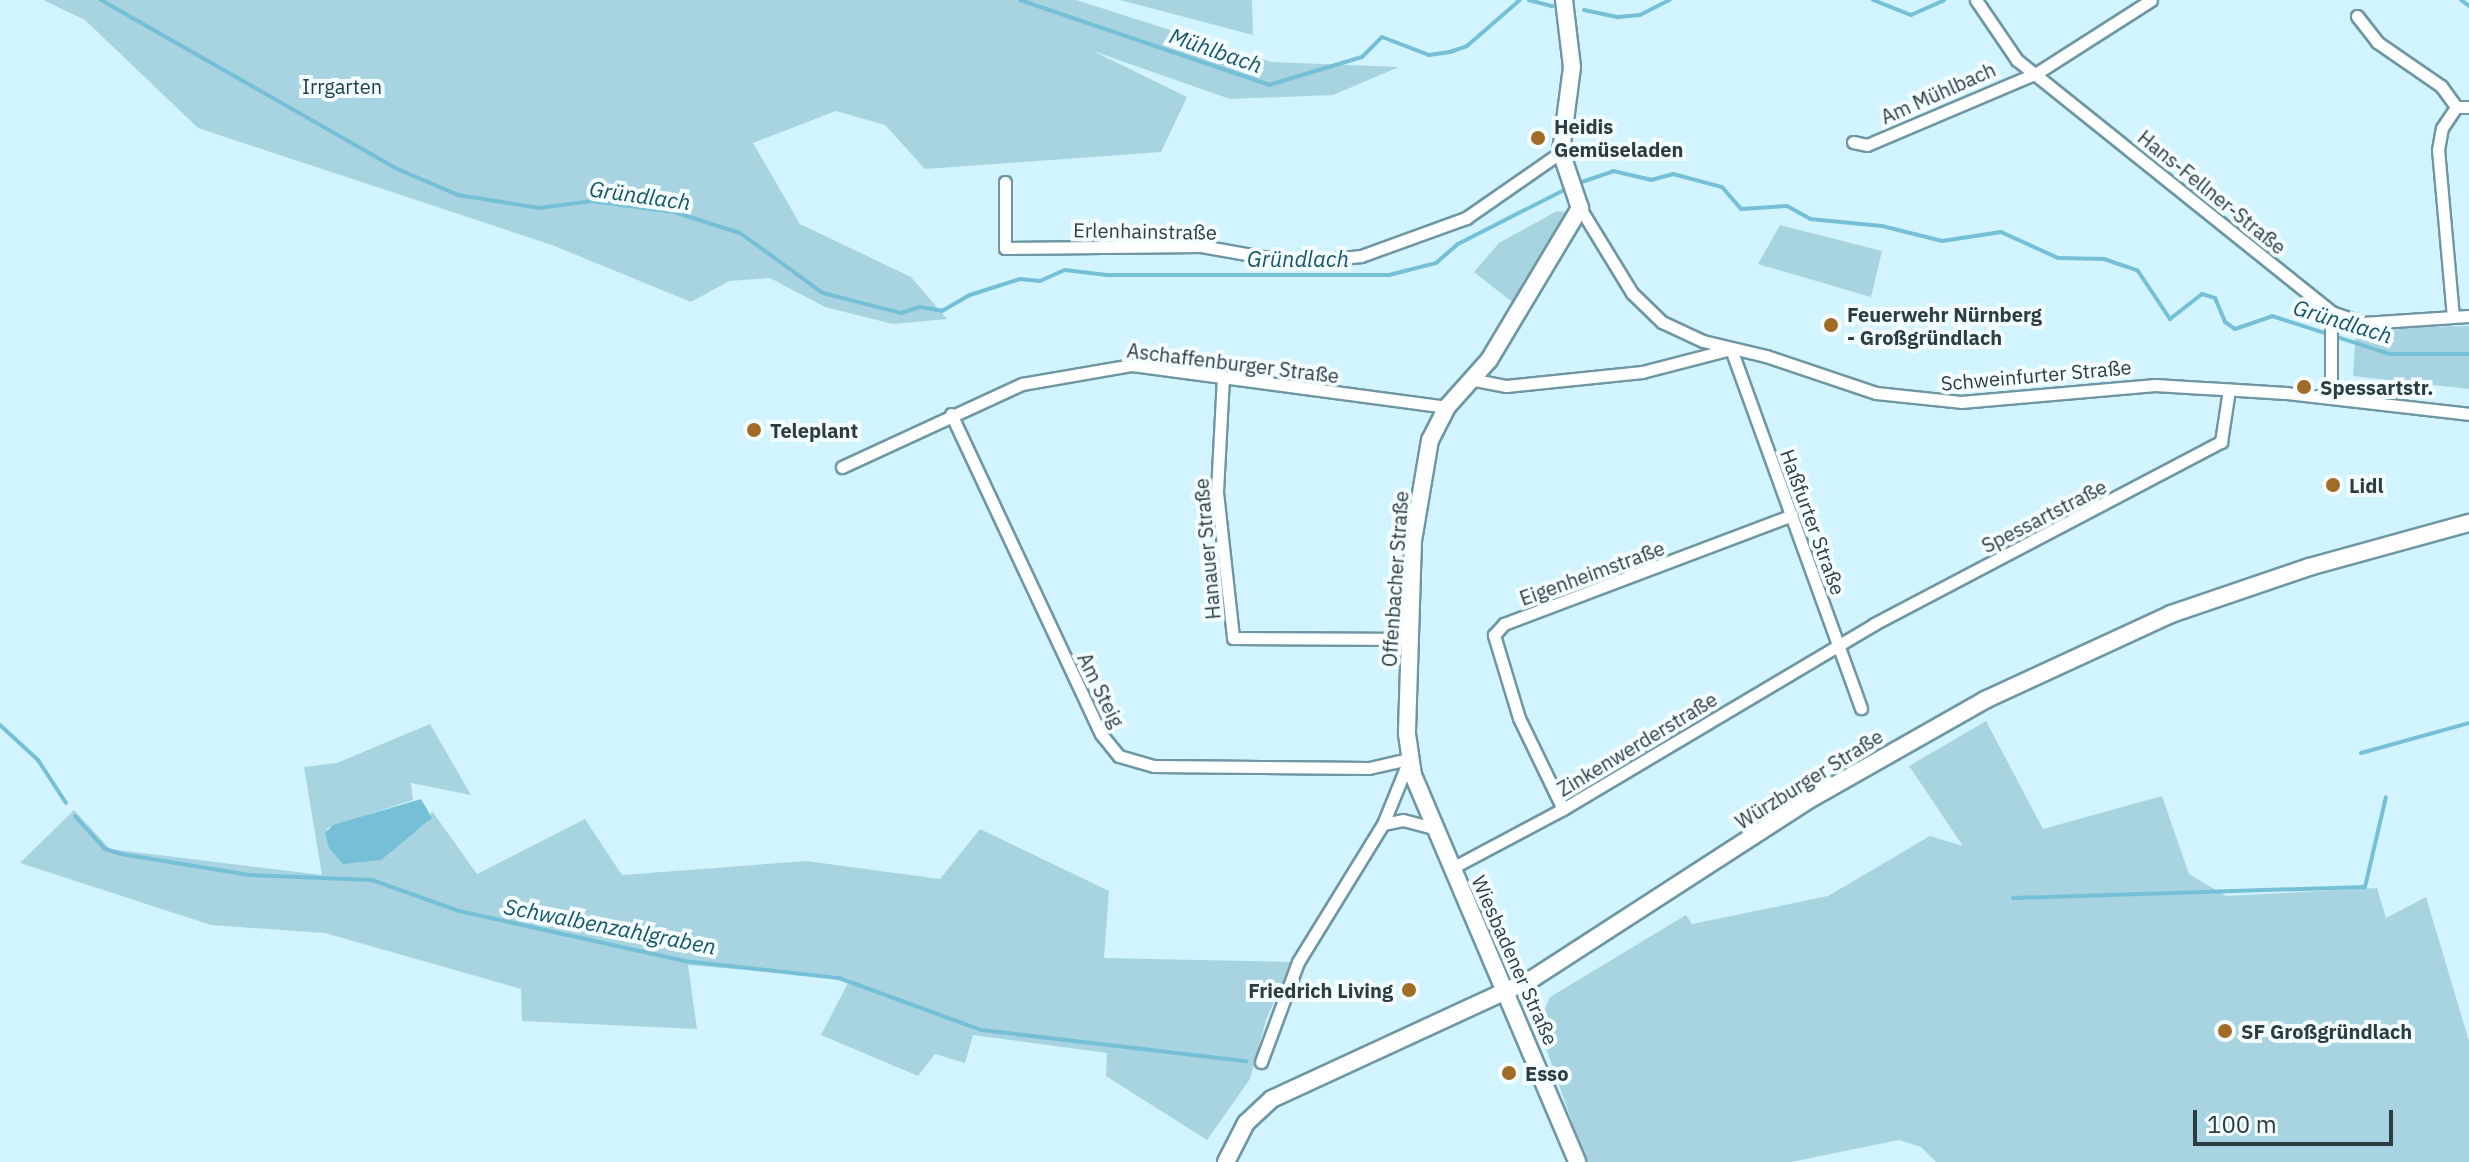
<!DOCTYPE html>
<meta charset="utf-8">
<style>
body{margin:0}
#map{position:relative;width:2469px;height:1162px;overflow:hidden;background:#d1f4ff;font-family:"IBM Plex Sans",sans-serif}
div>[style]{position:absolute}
.green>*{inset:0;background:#a8d4e2}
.water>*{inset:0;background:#75c0d6}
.stream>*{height:4px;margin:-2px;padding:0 2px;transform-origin:2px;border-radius:2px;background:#75c0d6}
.roads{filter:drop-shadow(2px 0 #6e97a3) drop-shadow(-2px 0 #6e97a3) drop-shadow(0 2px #6e97a3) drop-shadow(0 -2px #6e97a3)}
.street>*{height:11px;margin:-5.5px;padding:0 5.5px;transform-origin:5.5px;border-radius:5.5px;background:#fff}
.secondary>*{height:16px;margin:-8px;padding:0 8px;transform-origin:8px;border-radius:8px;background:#fff}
.dots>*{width:22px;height:22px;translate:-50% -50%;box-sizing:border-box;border:4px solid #f3fcff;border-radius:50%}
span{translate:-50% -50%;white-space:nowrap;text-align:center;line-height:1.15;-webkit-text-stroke:8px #f3fcff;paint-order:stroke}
.park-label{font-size:20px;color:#1d404a}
.street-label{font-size:20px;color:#2c3d42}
.poi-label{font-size:20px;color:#2c3d42;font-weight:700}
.left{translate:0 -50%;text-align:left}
.right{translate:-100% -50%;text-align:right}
.water-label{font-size:22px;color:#165565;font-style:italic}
.scale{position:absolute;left:2193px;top:1110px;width:200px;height:36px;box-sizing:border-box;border:4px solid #2c3d42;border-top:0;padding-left:10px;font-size:24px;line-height:28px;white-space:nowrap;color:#2c3d42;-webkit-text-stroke:6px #f3fcff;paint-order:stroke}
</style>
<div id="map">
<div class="green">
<i style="clip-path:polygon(43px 0,1076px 0,1271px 62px,1399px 67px,1333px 95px,1230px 99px,1093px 51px,1187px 97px,1161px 152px,925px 169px,885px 125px,836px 111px,753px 143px,800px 224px,911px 277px,947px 319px,893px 324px,825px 307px,770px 278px,729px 281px,691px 302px,552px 245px,198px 128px,85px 20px)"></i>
<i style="clip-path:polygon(1120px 0,1252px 0,1253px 35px)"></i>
<i style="clip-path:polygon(1557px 211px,1567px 212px,1512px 302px,1474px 272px,1499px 243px)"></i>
<i style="clip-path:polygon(1780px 225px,1882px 251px,1871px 297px,1758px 264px)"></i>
<i style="clip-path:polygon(2469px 326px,2469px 389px,2353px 376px,2356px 328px)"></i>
<i style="clip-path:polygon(1986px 721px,2043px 829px,2162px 796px,2189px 874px,2226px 896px,2377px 888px,2386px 918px,2426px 897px,2469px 1041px,2469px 1162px,1936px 1162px,1921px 1147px,1899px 1140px,1791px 1162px,1586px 1162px,1538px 1025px,1550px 997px,1686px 915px,1692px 924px,1828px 896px,1930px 836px,1963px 846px,1909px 766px)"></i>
<i style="clip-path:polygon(430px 724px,471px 795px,411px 783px,413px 800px,327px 828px,329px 848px,398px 844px,427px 823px,432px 811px,477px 874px,585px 819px,622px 875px,806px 861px,940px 879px,980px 829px,1109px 891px,1104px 958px,1292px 962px,1266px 1020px,1250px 1079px,1207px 1140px,1106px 1076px,1107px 1053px,973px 1035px,965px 1063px,935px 1054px,918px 1076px,821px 1035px,850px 979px,688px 965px,697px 1029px,522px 1021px,521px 989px,325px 933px,211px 925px,20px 863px,74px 810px,110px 849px,322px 875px,304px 767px,337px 763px)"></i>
</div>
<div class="water">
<i style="clip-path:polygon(421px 799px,432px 818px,381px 860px,343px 864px,329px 848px,325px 833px,333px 825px)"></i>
</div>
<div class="stream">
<i style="left:101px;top:0;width:339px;rotate:29.7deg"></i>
<i style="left:395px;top:168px;width:69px;rotate:23.2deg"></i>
<i style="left:458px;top:195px;width:83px;rotate:9deg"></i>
<i style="left:540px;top:208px;width:52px;rotate:-7.7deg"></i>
<i style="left:592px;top:201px;width:83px;rotate:7.6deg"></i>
<i style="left:674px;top:212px;width:69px;rotate:17.7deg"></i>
<i style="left:740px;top:233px;width:102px;rotate:35.9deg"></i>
<i style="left:823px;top:293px;width:81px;rotate:14.4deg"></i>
<i style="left:901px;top:313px;width:20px;rotate:-18deg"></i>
<i style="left:920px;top:307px;width:22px;rotate:10deg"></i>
<i style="left:942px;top:311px;width:32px;rotate:-30deg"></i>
<i style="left:970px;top:295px;width:52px;rotate:-17.7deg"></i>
<i style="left:1020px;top:279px;width:20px;rotate:6deg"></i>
<i style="left:1040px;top:281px;width:27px;rotate:-24deg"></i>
<i style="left:1065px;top:270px;width:42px;rotate:6.8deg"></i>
<i style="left:1107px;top:275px;width:282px"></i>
<i style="left:1389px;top:275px;width:49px;rotate:-14.3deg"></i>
<i style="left:1436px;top:263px;width:29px;rotate:-41deg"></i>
<i style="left:1458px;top:244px;width:123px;rotate:-27deg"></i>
<i style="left:1020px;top:0;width:263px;rotate:18.8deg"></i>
<i style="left:1269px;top:85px;width:97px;rotate:-16.8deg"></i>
<i style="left:1362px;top:57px;width:28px;rotate:-45deg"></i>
<i style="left:1382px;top:37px;width:50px;rotate:21deg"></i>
<i style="left:1429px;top:55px;width:21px;rotate:-8deg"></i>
<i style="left:1450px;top:52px;width:18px;rotate:-19deg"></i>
<i style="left:1467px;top:46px;width:70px;rotate:-41deg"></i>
<i style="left:1529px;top:0;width:24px;rotate:15deg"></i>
<i style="left:1873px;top:0;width:41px;rotate:21.5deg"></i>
<i style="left:1911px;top:15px;width:36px;rotate:-24deg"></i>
<i style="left:2461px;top:0;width:10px;rotate:37deg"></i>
<i style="left:1584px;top:10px;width:35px;rotate:12deg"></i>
<i style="left:1618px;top:17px;width:22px;rotate:-5deg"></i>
<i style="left:1640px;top:15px;width:33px;rotate:-27deg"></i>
<i style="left:1576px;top:184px;width:39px;rotate:-19deg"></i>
<i style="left:1613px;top:171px;width:39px;rotate:13deg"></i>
<i style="left:1651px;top:180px;width:23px;rotate:-15deg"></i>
<i style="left:1673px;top:174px;width:51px;rotate:14.9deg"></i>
<i style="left:1722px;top:187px;width:29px;rotate:49deg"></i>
<i style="left:1741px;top:209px;width:46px;rotate:-3.7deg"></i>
<i style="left:1787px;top:206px;width:26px;rotate:29deg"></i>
<i style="left:1810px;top:219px;width:72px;rotate:5.6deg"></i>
<i style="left:1882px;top:226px;width:62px;rotate:14deg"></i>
<i style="left:1942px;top:241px;width:60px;rotate:-8.7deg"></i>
<i style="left:2001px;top:232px;width:63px;rotate:24.5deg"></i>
<i style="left:2058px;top:258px;width:46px;rotate:1.2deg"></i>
<i style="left:2104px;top:259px;width:36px;rotate:19deg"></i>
<i style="left:2138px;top:271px;width:58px;rotate:56.3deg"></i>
<i style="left:2170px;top:319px;width:41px;rotate:-38deg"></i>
<i style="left:2202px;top:294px;width:14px;rotate:17deg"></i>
<i style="left:2215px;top:298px;width:26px;rotate:67deg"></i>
<i style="left:2225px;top:322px;width:12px;rotate:35deg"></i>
<i style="left:2235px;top:329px;width:39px;rotate:-19deg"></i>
<i style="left:2272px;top:316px;width:124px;rotate:17.9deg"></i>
<i style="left:2390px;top:354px;width:79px"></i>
<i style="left:0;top:725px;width:52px;rotate:42.6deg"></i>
<i style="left:38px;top:760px;width:51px;rotate:56.9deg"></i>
<i style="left:2361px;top:753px;width:112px;rotate:-15.5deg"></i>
<i style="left:75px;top:816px;width:45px;rotate:47.7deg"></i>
<i style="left:105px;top:849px;width:17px;rotate:17deg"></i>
<i style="left:121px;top:854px;width:130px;rotate:9.3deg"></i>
<i style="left:249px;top:875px;width:123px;rotate:2.3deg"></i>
<i style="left:372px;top:880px;width:92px;rotate:19.6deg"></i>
<i style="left:459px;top:911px;width:230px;rotate:12.5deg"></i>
<i style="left:684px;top:961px;width:156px;rotate:6.3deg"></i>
<i style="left:839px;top:978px;width:151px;rotate:20.1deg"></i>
<i style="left:981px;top:1030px;width:267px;rotate:6.7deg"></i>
<i style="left:2013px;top:898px;width:352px;rotate:-1.8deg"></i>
<i style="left:2365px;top:887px;width:92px;rotate:-76.9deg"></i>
</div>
<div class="roads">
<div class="street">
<i style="left:1976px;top:0;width:73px;rotate:55.7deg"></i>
<i style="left:2017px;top:60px;width:403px;rotate:38.7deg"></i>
<i style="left:2331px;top:312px;width:34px;rotate:19deg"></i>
<i style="left:2363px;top:323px;width:106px;rotate:-3.8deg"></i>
<i style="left:2357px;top:16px;width:33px;rotate:52deg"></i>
<i style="left:2377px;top:42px;width:78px;rotate:34.5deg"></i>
<i style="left:2441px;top:86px;width:26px;rotate:54deg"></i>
<i style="left:2456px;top:107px;width:13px"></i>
<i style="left:1853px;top:142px;width:14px;rotate:12deg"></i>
<i style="left:1867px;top:145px;width:185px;rotate:-23deg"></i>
<i style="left:2037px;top:73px;width:135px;rotate:-32.6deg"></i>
<i style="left:1005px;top:182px;width:66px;rotate:90deg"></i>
<i style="left:1005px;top:248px;width:196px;rotate:-0.6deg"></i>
<i style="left:1201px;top:246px;width:97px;rotate:10deg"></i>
<i style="left:1297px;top:263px;width:64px;rotate:-6.2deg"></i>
<i style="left:1361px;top:256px;width:112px;rotate:-19.9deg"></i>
<i style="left:1466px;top:218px;width:116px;rotate:-34.8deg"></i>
<i style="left:1580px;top:208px;width:100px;rotate:58.5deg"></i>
<i style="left:1632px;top:293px;width:42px;rotate:44deg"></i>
<i style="left:1662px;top:322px;width:45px;rotate:24.9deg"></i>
<i style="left:1703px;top:341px;width:65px;rotate:13.4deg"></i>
<i style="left:1766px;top:356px;width:116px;rotate:18.6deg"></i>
<i style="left:1876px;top:393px;width:85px;rotate:6deg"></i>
<i style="left:1961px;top:402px;width:195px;rotate:-5deg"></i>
<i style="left:2155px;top:385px;width:131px;rotate:3.5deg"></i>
<i style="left:2286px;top:393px;width:184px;rotate:6.5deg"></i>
<i style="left:2331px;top:312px;width:86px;rotate:90deg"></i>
<i style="left:2453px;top:317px;width:168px;rotate:-95.1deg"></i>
<i style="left:2438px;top:150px;width:22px;rotate:-80deg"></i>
<i style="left:2442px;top:128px;width:25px;rotate:-56deg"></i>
<i style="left:1223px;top:377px;width:115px;rotate:93deg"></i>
<i style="left:1217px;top:492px;width:147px;rotate:83.7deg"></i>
<i style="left:1233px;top:638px;width:176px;rotate:0.3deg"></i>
<i style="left:1475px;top:380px;width:32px;rotate:11deg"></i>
<i style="left:1506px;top:386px;width:137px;rotate:-5.9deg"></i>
<i style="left:1642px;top:372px;width:92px;rotate:-14.5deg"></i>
<i style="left:1731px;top:349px;width:382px;rotate:70.1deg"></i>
<i style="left:951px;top:414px;width:353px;rotate:64.9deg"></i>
<i style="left:1101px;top:734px;width:28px;rotate:51deg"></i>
<i style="left:1119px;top:756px;width:36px;rotate:16deg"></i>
<i style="left:1154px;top:766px;width:215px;rotate:0.5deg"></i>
<i style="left:1369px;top:768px;width:41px;rotate:-12.7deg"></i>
<i style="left:842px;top:467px;width:198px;rotate:-24.8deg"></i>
<i style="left:1022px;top:384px;width:112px;rotate:-9.8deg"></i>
<i style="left:1132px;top:365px;width:318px;rotate:7.6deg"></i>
<i style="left:1563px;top:809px;width:101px;rotate:-115.8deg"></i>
<i style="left:1519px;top:718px;width:87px;rotate:-106.8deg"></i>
<i style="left:1494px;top:635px;width:15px;rotate:-48deg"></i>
<i style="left:1504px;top:624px;width:308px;rotate:-20.7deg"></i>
<i style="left:1383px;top:824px;width:20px;rotate:-11deg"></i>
<i style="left:1403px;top:820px;width:34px;rotate:15deg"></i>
<i style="left:1452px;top:868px;width:126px;rotate:-28deg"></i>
<i style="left:1563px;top:809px;width:362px;rotate:-30.7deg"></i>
<i style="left:1874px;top:624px;width:392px;rotate:-27.7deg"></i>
<i style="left:2221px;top:442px;width:53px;rotate:-81.3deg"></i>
<i style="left:1261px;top:1062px;width:107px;rotate:-69.7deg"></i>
<i style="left:1298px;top:962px;width:162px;rotate:-58.4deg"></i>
<i style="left:1383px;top:824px;width:69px;rotate:-67.9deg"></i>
</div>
<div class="secondary">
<i style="left:1564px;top:0;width:67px;rotate:83.2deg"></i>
<i style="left:1572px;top:67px;width:86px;rotate:97.4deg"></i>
<i style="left:1561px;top:152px;width:59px;rotate:71.3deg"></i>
<i style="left:1580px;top:208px;width:177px;rotate:120.9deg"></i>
<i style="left:1489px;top:360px;width:63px;rotate:131.8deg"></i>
<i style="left:1447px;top:407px;width:37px;rotate:117deg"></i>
<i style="left:1430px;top:440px;width:101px;rotate:99.6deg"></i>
<i style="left:1413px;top:540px;width:194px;rotate:91.8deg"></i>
<i style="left:1407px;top:734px;width:41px;rotate:81.7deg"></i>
<i style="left:1413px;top:775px;width:420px;rotate:67deg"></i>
<i style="left:1226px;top:1162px;width:44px;rotate:-62.9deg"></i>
<i style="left:1246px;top:1123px;width:35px;rotate:-43deg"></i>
<i style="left:1272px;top:1099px;width:286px;rotate:-24.8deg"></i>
<i style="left:1532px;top:979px;width:333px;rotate:-32.9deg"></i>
<i style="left:1812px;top:798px;width:199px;rotate:-29.5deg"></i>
<i style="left:1985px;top:700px;width:205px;rotate:-24.8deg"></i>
<i style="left:2171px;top:614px;width:146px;rotate:-18.8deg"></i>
<i style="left:2309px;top:567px;width:166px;rotate:-15.4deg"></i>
</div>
</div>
<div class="dots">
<i style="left:1538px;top:138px;background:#a26c27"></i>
<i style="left:1831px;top:325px;background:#a26c27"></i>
<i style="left:2304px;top:387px;background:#a26c27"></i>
<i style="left:754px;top:430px;background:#a26c27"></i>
<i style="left:2333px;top:485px;background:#a26c27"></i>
<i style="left:1409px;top:990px;background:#a26c27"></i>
<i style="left:2225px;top:1031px;background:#a26c27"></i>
<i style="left:1509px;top:1073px;background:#a26c27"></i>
</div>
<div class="park-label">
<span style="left:342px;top:86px">Irrgarten</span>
</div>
<div class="street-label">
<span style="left:1938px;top:93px;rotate:-24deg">Am Mühlbach</span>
<span style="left:2212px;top:192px;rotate:39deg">Hans-Fellner-Straße</span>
<span style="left:1145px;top:231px;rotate:1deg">Erlenhainstraße</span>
<span style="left:1233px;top:363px;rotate:7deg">Aschaffenburger Straße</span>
<span style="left:2036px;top:375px;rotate:-5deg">Schweinfurter Straße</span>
<span style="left:2044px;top:516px;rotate:-27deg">Spessartstraße</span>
<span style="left:1813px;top:522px;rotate:70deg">Haßfurter Straße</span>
<span style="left:1207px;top:549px;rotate:-95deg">Hanauer Straße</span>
<span style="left:1592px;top:573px;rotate:-20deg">Eigenheimstraße</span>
<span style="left:1395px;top:579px;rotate:-86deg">Offenbacher Straße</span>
<span style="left:1101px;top:690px;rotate:64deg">Am Steig</span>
<span style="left:1637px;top:744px;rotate:-31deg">Zinkenwerderstraße</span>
<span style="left:1809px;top:779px;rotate:-32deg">Würzburger Straße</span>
<span style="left:1515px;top:960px;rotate:66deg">Wiesbadener Straße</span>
</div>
<div class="poi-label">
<span class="left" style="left:1554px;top:138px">Heidis<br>Gemüseladen</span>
<span class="left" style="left:1847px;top:326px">Feuerwehr Nürnberg<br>- Großgründlach</span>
<span class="left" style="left:2320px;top:387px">Spessartstr.</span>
<span class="left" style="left:770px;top:430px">Teleplant</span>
<span class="left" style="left:2349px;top:485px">Lidl</span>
<span class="right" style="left:1393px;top:990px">Friedrich Living</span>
<span class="left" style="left:2241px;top:1031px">SF Großgründlach</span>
<span class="left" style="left:1525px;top:1073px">Esso</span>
</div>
<div class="water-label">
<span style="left:1216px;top:50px;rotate:19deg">Mühlbach</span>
<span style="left:640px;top:195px;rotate:8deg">Gründlach</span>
<span style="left:1298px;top:259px">Gründlach</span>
<span style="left:2343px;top:321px;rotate:17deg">Gründlach</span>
<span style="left:610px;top:926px;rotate:11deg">Schwalbenzahlgraben</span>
</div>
<div class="scale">100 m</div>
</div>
